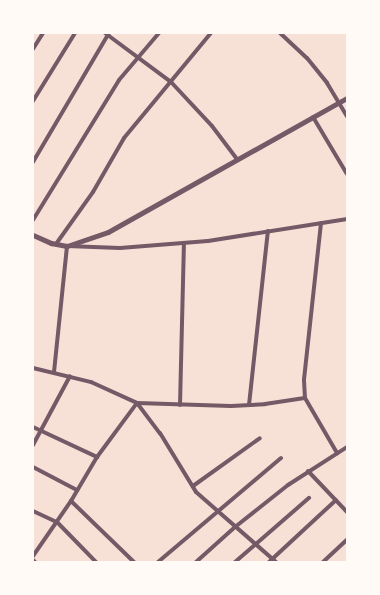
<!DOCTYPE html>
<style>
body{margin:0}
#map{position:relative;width:380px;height:595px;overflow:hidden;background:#f7e1d7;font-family:"DM Sans",sans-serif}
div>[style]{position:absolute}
.minor>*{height:4px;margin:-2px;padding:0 2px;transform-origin:2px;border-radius:2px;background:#755966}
.tertiary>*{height:5px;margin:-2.5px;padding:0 2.5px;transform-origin:2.5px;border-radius:2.5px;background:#755966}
span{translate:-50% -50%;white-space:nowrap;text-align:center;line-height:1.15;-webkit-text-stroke:4px #fffaf5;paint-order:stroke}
.frame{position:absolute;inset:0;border:34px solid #fffaf5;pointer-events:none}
</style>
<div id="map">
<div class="minor">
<i style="left:105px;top:33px;width:82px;rotate:36.6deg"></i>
<i style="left:171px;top:82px;width:60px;rotate:47deg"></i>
<i style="left:212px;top:126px;width:41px;rotate:52.9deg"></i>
<i style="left:280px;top:33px;width:37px;rotate:43deg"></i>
<i style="left:307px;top:58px;width:32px;rotate:51deg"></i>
<i style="left:327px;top:83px;width:39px;rotate:59deg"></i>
<i style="left:33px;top:49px;width:19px;rotate:-58deg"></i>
<i style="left:33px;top:101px;width:80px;rotate:-58.3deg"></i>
<i style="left:313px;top:117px;width:66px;rotate:59.2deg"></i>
<i style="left:33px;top:162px;width:150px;rotate:-59.5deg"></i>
<i style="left:33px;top:220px;width:164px;rotate:-58.4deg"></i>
<i style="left:119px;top:80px;width:62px;rotate:-49.6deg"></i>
<i style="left:321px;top:223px;width:158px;rotate:96.2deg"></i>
<i style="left:304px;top:380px;width:18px;rotate:87deg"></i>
<i style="left:305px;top:398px;width:64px;rotate:59.8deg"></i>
<i style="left:56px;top:244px;width:64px;rotate:-54.6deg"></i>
<i style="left:93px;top:192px;width:62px;rotate:-60.1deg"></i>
<i style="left:124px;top:138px;width:136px;rotate:-50.4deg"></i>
<i style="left:33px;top:368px;width:60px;rotate:13.6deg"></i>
<i style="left:91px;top:382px;width:51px;rotate:24.5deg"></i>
<i style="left:137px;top:403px;width:38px;rotate:53deg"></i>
<i style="left:160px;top:433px;width:69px;rotate:58.6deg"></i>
<i style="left:196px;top:492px;width:106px;rotate:41.2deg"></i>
<i style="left:54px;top:372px;width:127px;rotate:-84.1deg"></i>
<i style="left:67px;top:246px;width:53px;rotate:2.2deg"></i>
<i style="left:120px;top:248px;width:88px;rotate:-4.5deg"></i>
<i style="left:208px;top:241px;width:141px;rotate:-9deg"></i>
<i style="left:180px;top:405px;width:162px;rotate:-88.6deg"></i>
<i style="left:249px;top:405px;width:175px;rotate:-83.8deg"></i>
<i style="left:33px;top:427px;width:71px;rotate:25.1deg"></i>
<i style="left:33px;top:445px;width:78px;rotate:-61.8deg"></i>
<i style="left:33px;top:467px;width:50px;rotate:27.6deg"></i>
<i style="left:308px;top:471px;width:57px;rotate:46.4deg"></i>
<i style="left:193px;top:486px;width:82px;rotate:-35.6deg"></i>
<i style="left:71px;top:501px;width:88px;rotate:44.1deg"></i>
<i style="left:33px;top:511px;width:26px;rotate:25deg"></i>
<i style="left:57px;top:522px;width:56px;rotate:45.7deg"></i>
<i style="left:33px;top:556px;width:67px;rotate:-55.4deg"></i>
<i style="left:71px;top:501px;width:51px;rotate:-59.4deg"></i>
<i style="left:97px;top:457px;width:67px;rotate:-53.5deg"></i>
<i style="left:137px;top:403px;width:94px;rotate:1.8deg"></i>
<i style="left:231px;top:406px;width:34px;rotate:-3deg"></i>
<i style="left:265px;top:404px;width:40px;rotate:-8.5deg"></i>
<i style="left:33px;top:560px;width:3px;rotate:45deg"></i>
<i style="left:158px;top:562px;width:161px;rotate:-40.2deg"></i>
<i style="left:196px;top:562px;width:52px;rotate:-41.9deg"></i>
<i style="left:235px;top:527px;width:68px;rotate:-38.4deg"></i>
<i style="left:288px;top:485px;width:70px;rotate:-32.8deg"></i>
<i style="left:235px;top:562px;width:98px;rotate:-40.9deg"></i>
<i style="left:269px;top:562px;width:91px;rotate:-42.8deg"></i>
<i style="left:323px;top:562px;width:33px;rotate:-43deg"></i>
</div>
<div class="tertiary">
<i style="left:33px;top:235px;width:20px;rotate:24deg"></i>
<i style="left:51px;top:243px;width:16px;rotate:11deg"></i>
<i style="left:67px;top:246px;width:43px;rotate:-18.9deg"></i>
<i style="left:108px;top:232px;width:274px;rotate:-29.3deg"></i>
</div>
<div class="frame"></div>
</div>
